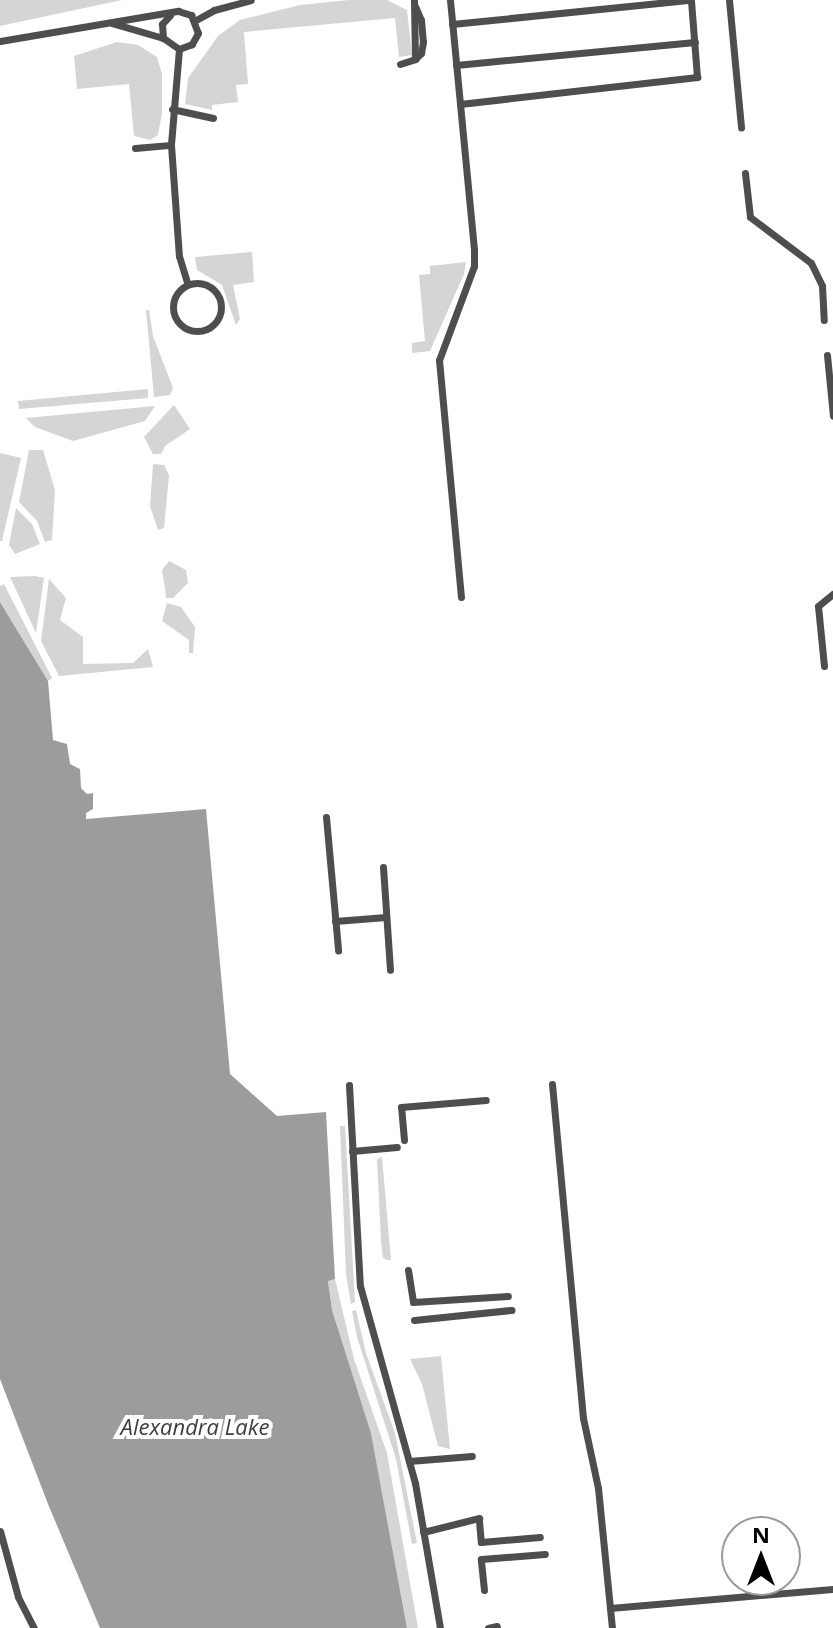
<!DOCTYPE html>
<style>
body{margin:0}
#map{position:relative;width:833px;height:1628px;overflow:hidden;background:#fff;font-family:"Open Sans",sans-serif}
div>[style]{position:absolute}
.green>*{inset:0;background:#d5d5d5}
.water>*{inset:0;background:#9c9c9c}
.lane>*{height:7px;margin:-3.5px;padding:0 3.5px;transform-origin:3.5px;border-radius:3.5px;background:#4e4e4e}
.lane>.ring{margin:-3.5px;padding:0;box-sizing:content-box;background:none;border:7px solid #4e4e4e;border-radius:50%}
span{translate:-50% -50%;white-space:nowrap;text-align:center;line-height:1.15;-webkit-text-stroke:8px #fff;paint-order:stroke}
.water-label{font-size:22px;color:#3d3d3d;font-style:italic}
.north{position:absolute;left:721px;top:1516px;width:80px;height:80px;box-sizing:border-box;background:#fff;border:2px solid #999;border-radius:50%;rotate:0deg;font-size:22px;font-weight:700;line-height:32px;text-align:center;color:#000}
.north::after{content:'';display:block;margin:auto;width:28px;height:36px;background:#000;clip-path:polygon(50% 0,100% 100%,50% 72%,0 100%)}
</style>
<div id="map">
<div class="green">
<i style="clip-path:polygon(0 0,122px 0,0 26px)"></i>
<i style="clip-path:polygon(349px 0,387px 0,407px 10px,412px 55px,399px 57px,395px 18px,244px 32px,248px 84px,236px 85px,238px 102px,212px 105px,212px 110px,185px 104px,188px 78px,218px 36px,240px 20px,300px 5px)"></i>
<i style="clip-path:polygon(117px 42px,138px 45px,157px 57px,162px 74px,162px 113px,158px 135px,150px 140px,134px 136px,129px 84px,77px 89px,74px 56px)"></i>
<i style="clip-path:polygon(252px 252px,254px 282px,233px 285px,240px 319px,236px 325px,222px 285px,197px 270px,195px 257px)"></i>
<i style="clip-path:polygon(466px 262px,464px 274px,430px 351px,412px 353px,412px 343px,425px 341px,419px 275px,430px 274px,430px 266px)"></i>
<i style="clip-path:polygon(146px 310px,149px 310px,153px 336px,173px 388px,170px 395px,154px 397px)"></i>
<i style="clip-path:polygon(148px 389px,148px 398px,19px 409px,18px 401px)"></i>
<i style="clip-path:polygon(174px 405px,190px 429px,165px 446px,161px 454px,153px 454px,144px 437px)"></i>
<i style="clip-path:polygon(155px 406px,145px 421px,73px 441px,35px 427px,26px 418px)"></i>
<i style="clip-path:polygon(29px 450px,43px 450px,55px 490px,52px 540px,45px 542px,37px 521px,19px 502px)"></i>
<i style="clip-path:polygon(0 453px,21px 458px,2px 541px,0 541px)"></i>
<i style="clip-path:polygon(153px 464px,164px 465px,169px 475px,164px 528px,158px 530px,150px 506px)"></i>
<i style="clip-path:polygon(16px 508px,32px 524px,40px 544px,15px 554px,9px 545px)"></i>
<i style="clip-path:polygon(169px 561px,186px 570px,188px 583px,173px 598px,166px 598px,164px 582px,162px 570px)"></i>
<i style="clip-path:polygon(35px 576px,44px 578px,36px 633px,10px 577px)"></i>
<i style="clip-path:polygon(49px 579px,66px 598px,60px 620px,83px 637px,83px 664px,133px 663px,148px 649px,153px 667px,59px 676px,41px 641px)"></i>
<i style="clip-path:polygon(4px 584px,52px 678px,48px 681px,0 602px,0 586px)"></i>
<i style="clip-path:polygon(167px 603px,181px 607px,195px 627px,193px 653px,189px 653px,189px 640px,162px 621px)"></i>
<i style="clip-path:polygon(340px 1126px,345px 1126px,355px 1302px,351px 1304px,346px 1275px)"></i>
<i style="clip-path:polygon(382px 1157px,391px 1260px,387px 1260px,383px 1258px,381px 1242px,377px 1159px)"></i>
<i style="clip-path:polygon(335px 1279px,354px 1359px,387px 1453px,418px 1628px,407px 1628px,371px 1433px,332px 1310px,328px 1280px)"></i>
<i style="clip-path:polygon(356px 1310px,366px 1353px,395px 1433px,417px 1543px,412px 1544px,396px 1459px,357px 1337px,352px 1311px)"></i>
<i style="clip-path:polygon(441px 1356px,450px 1449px,438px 1446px,422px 1384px,410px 1359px)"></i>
</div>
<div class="water">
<i style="clip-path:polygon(0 602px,48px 681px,53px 740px,67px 744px,70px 764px,80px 769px,81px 788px,87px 794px,93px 793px,93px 809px,86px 813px,86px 819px,206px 809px,230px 1074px,277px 1116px,326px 1112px,335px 1279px,328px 1281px,332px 1310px,371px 1433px,407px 1628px,100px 1628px,48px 1504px,0 1379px)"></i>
</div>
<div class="lane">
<i style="left:450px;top:0;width:250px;rotate:84.5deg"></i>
<i style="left:474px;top:249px;width:17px;rotate:90deg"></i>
<i style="left:474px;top:266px;width:100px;rotate:110.4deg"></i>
<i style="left:439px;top:360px;width:238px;rotate:84.7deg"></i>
<i style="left:729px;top:0;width:128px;rotate:84.6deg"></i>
<i style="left:415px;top:6px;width:15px;rotate:67deg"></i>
<i style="left:421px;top:20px;width:22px;rotate:85deg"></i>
<i style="left:423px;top:42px;width:11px;rotate:100deg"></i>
<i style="left:421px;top:53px;width:8px;rotate:135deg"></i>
<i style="left:196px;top:20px;width:21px;rotate:-29deg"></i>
<i style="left:214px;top:10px;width:38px;rotate:-15deg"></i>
<i style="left:452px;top:24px;width:237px;rotate:-5.8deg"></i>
<i style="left:163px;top:38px;width:14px;rotate:-94deg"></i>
<i style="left:162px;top:24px;width:12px;rotate:-48deg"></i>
<i style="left:0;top:41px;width:181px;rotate:-9.6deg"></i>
<i style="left:178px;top:11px;width:14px;rotate:17deg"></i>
<i style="left:191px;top:15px;width:19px;rotate:69deg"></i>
<i style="left:198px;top:33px;width:13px;rotate:119deg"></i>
<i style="left:192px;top:44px;width:14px;rotate:159deg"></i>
<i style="left:179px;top:49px;width:19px;rotate:-145deg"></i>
<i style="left:163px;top:38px;width:53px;rotate:-163.6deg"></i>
<i style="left:179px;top:49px;width:96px;rotate:94.8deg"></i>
<i style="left:171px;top:145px;width:111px;rotate:85.9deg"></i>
<i style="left:179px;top:256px;width:30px;rotate:73deg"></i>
<i style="left:400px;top:64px;width:16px;rotate:-18deg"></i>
<i style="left:415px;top:59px;width:59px;rotate:-91deg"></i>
<i style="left:456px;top:65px;width:240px;rotate:-5.5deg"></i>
<i style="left:460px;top:104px;width:239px;rotate:-6.5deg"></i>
<i style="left:697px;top:77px;width:77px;rotate:-94.5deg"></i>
<i style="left:172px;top:109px;width:42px;rotate:12.4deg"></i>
<i style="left:135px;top:148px;width:36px;rotate:-5deg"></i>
<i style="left:745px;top:173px;width:44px;rotate:83.5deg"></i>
<i style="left:750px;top:217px;width:76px;rotate:37deg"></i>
<i style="left:811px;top:263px;width:25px;rotate:64deg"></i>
<i style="left:822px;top:286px;width:34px;rotate:87deg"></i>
<i class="ring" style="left:173px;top:283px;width:41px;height:41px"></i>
<i style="left:827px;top:355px;width:61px;rotate:84.4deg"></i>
<i style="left:824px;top:666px;width:60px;rotate:-95.7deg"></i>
<i style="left:818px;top:606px;width:19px;rotate:-39deg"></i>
<i style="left:326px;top:817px;width:134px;rotate:84.8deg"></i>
<i style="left:383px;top:867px;width:103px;rotate:86.1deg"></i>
<i style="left:335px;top:921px;width:51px;rotate:-4.5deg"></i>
<i style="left:552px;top:1084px;width:335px;rotate:84.7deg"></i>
<i style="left:583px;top:1418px;width:72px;rotate:77.9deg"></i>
<i style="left:598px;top:1488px;width:141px;rotate:84.3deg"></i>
<i style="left:349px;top:1085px;width:201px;rotate:86.9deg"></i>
<i style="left:360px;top:1286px;width:205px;rotate:74.4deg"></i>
<i style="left:415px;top:1483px;width:147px;rotate:80.2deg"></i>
<i style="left:404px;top:1140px;width:33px;rotate:-95deg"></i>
<i style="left:401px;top:1107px;width:85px;rotate:-4.7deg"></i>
<i style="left:352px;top:1151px;width:45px;rotate:-5.1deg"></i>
<i style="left:408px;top:1270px;width:32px;rotate:81deg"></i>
<i style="left:413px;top:1302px;width:95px;rotate:-3.6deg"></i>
<i style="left:414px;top:1320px;width:98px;rotate:-5.9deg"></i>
<i style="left:409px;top:1461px;width:63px;rotate:-4.5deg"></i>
<i style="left:479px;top:1521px;width:21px;rotate:85deg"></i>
<i style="left:481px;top:1542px;width:59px;rotate:-4.8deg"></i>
<i style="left:0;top:1531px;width:68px;rotate:74.7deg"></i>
<i style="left:18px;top:1597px;width:35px;rotate:63deg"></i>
<i style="left:423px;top:1532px;width:58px;rotate:-14deg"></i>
<i style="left:484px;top:1590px;width:31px;rotate:-96deg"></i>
<i style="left:481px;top:1559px;width:64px;rotate:-4.5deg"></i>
<i style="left:610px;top:1608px;width:224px;rotate:-4.9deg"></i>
<i style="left:488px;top:1628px;width:9px;rotate:-13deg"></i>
</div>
<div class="water-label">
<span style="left:195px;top:1427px">Alexandra Lake</span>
</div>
<div class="north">N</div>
</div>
